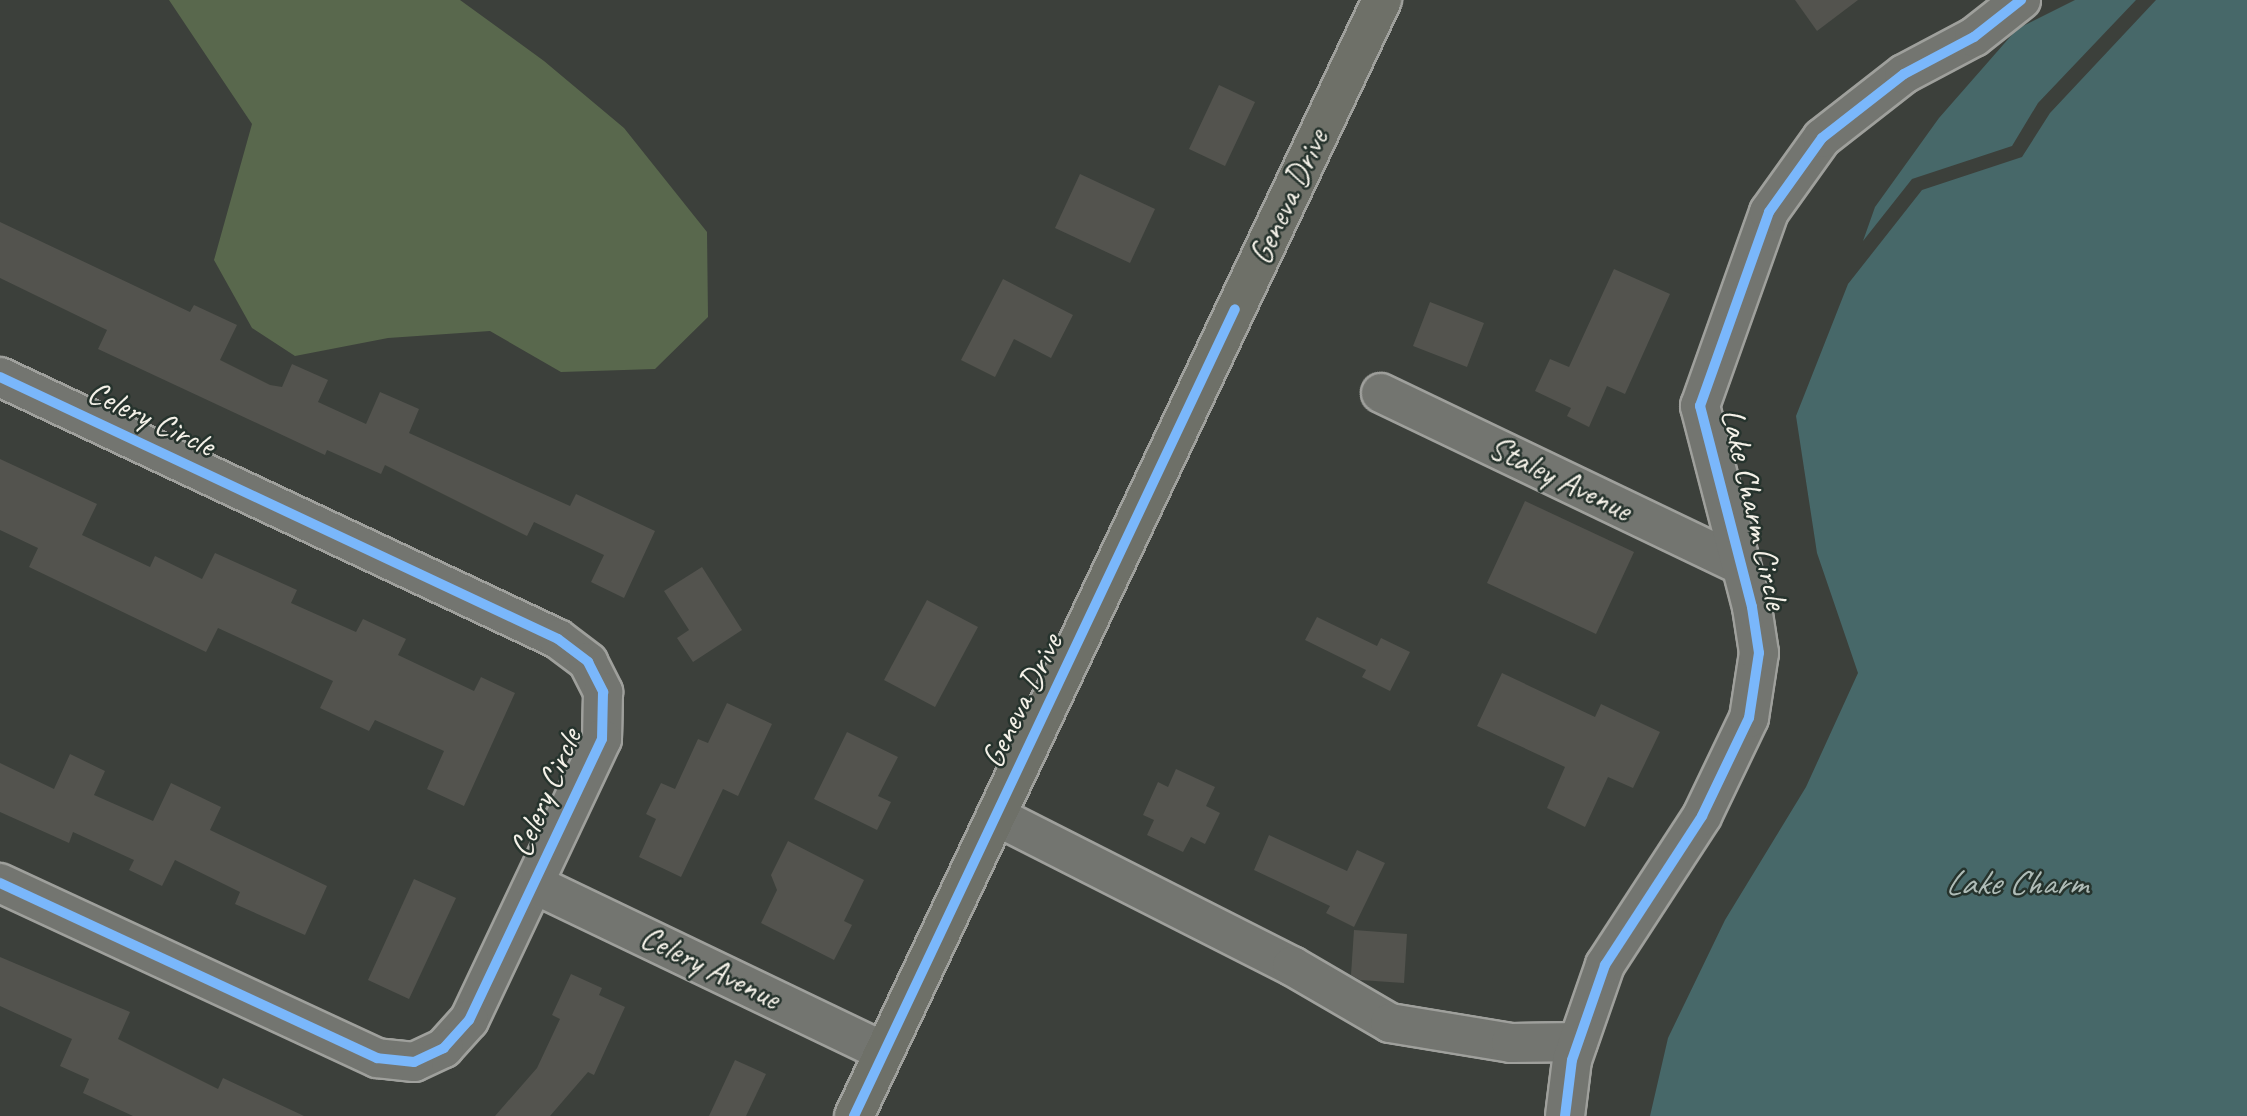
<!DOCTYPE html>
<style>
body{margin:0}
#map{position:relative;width:2247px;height:1116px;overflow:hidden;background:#3c403b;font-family:Caveat,sans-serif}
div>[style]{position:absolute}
.green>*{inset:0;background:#59684d}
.water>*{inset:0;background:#476869}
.building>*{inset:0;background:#53534e}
.roads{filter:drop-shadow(2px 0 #9fa09c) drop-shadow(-2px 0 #9fa09c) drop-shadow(0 2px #9fa09c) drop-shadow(0 -2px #9fa09c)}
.minor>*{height:38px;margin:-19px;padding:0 19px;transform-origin:19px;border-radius:19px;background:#737570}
.major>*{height:38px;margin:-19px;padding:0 19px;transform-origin:19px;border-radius:19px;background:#6e7068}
.cycleway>*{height:10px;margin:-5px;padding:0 5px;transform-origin:5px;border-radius:5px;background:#7ab7fb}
span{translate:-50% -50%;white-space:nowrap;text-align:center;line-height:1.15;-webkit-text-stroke:5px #26332d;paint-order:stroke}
.street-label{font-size:33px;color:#f4f1e8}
.water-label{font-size:35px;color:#afbcb7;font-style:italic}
</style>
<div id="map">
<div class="green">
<i style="clip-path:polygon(169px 0,460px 0,544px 61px,624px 128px,707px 232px,708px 317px,655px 369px,561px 372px,490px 331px,388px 338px,295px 356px,252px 328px,214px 260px,252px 124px)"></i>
</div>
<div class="water">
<i style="clip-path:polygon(2075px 0,2136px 0,2038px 103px,2012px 146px,1912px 179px,1863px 241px,1875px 207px,1939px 118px,2017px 29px)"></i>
<i style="clip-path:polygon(2156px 0,2247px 0,2247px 1116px,1650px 1116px,1668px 1038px,1725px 920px,1806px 787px,1858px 673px,1817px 553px,1796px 416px,1848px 284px,1922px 190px,2022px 157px,2050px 113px)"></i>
</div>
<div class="building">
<i style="clip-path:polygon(1795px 0,1858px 0,1817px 31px)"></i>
<i style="clip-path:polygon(1219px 85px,1255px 102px,1225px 166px,1189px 149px)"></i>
<i style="clip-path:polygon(1080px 174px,1155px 209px,1130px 263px,1055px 228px)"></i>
<i style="clip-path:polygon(0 222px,190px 312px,194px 305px,237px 325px,220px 360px,270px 385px,282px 387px,292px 364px,328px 380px,318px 402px,366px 424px,380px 392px,419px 409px,409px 433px,570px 506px,576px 494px,655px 531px,624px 598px,591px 582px,604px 555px,534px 522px,527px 536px,385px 465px,381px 474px,327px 450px,325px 455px,98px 349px,107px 330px,0 278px)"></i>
<i style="clip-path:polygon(1614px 269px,1670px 294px,1625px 394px,1607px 386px,1589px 427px,1567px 416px,1571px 408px,1535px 391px,1550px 359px,1569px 367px)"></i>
<i style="clip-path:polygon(1003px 279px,1073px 315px,1051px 358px,1014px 339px,995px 377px,961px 360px)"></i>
<i style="clip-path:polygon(1430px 302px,1484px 323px,1467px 367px,1413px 346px)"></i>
<i style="clip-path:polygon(0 459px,97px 504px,82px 535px,150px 567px,155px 556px,202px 579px,215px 553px,297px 590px,291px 603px,356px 632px,363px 619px,406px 639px,398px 655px,474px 691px,481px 677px,515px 693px,464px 806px,427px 789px,444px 751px,375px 720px,369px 731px,320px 708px,333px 681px,218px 628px,206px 652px,29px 567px,38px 548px,0 530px)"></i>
<i style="clip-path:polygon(1525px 501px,1634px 552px,1596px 634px,1487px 583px)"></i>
<i style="clip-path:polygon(702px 567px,742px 630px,693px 662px,677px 638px,689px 630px,664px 591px)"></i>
<i style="clip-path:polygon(927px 600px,978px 627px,935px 707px,884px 680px)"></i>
<i style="clip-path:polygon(1317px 617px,1377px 646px,1381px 638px,1410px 652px,1390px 691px,1362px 677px,1366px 670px,1305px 640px)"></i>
<i style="clip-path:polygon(1502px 673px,1595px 717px,1601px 704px,1660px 732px,1633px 788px,1608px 777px,1585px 827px,1547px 808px,1565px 767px,1477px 726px)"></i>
<i style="clip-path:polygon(727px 703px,772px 724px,738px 796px,723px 789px,681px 877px,639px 857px,656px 819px,646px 814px,661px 783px,675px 789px,698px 739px,708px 743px)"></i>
<i style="clip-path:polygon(847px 732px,898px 757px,878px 796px,891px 802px,877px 830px,814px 799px)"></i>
<i style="clip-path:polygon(70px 754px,105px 771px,94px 795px,153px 821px,171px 783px,221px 807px,210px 830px,327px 886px,305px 935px,235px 904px,240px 892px,175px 860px,162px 886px,129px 870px,134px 860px,73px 832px,69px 843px,0 812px,0 763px,54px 789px)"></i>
<i style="clip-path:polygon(1176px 769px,1215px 787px,1206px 806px,1220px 813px,1205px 844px,1191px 837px,1183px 852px,1147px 835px,1154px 820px,1143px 815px,1158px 782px,1168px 787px)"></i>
<i style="clip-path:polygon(1269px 835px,1347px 871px,1357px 850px,1385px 863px,1354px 927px,1326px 913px,1330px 906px,1254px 870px)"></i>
<i style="clip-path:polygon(788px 841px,864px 880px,844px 921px,852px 925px,834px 960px,761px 923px,777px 890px,771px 875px)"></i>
<i style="clip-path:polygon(414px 879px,456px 898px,409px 999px,368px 980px)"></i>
<i style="clip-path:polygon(1354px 930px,1407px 934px,1404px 983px,1360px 980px,1351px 975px)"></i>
<i style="clip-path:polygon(0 957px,130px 1012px,118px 1039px,218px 1089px,223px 1078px,304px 1116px,133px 1116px,83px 1093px,89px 1079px,60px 1066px,72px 1039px,0 1006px)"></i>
<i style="clip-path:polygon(571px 974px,602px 988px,599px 995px,625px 1007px,594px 1075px,588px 1072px,550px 1116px,495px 1116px,537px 1068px,560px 1019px,552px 1015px)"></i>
<i style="clip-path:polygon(735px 1060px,766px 1074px,746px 1116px,709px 1116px)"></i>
</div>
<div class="roads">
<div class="minor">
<i style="left:0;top:377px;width:616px;rotate:25.15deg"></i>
<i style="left:558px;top:639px;width:38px;rotate:37deg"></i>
<i style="left:588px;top:662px;width:34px;rotate:63deg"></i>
<i style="left:603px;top:692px;width:47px;rotate:91.2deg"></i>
<i style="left:602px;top:739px;width:311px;rotate:115.3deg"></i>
<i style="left:469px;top:1020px;width:38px;rotate:132deg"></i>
<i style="left:444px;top:1048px;width:33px;rotate:155deg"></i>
<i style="left:414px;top:1062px;width:37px;rotate:-174deg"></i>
<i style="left:377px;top:1058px;width:416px;rotate:-155.1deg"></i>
<i style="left:1381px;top:393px;width:398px;rotate:25.6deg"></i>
<i style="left:996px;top:816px;width:332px;rotate:26.9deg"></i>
<i style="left:1292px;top:966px;width:113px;rotate:30.2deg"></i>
<i style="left:1390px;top:1023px;width:123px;rotate:9.4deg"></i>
<i style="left:1511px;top:1043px;width:67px;rotate:-0.9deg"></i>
<i style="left:536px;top:885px;width:385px;rotate:25.6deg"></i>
<i style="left:1565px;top:1116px;width:56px;rotate:-82.9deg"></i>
<i style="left:1572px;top:1060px;width:101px;rotate:-70.8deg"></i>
<i style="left:1605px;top:965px;width:178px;rotate:-56.9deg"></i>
<i style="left:1702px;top:816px;width:109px;rotate:-64.4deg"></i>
<i style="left:1749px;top:718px;width:66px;rotate:-81.3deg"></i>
<i style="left:1759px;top:653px;width:47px;rotate:-98.7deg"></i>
<i style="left:1752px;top:607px;width:208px;rotate:-104.5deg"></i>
<i style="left:1700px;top:406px;width:206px;rotate:-70.4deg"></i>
<i style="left:1769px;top:212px;width:91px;rotate:-54.4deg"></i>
<i style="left:1822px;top:138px;width:104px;rotate:-38deg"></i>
<i style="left:1904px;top:74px;width:79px;rotate:-27.9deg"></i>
<i style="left:1974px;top:37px;width:60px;rotate:-38.2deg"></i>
</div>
<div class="major">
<i style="left:854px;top:1116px;width:1235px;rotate:-64.68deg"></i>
</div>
</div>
<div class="cycleway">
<i style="left:0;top:377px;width:616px;rotate:25.15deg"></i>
<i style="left:558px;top:639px;width:38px;rotate:37deg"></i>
<i style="left:588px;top:662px;width:34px;rotate:63deg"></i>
<i style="left:603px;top:692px;width:47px;rotate:91.2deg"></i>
<i style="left:602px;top:739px;width:311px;rotate:115.3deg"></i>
<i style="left:469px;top:1020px;width:38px;rotate:132deg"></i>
<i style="left:444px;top:1048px;width:33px;rotate:155deg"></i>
<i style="left:414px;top:1062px;width:37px;rotate:-174deg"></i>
<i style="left:377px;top:1058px;width:416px;rotate:-155.1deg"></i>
<i style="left:854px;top:1116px;width:892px;rotate:-64.73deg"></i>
<i style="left:1565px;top:1116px;width:56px;rotate:-82.9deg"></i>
<i style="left:1572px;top:1060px;width:101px;rotate:-70.8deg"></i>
<i style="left:1605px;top:965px;width:178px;rotate:-56.9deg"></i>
<i style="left:1702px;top:816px;width:109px;rotate:-64.4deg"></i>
<i style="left:1749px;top:718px;width:66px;rotate:-81.3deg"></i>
<i style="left:1759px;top:653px;width:47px;rotate:-98.7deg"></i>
<i style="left:1752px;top:607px;width:208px;rotate:-104.5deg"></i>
<i style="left:1700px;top:406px;width:206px;rotate:-70.4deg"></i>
<i style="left:1769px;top:212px;width:91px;rotate:-54.4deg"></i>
<i style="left:1822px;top:138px;width:104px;rotate:-38deg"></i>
<i style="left:1904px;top:74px;width:79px;rotate:-27.9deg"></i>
<i style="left:1974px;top:37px;width:60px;rotate:-38.2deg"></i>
</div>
<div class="street-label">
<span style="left:1289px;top:197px;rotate:-65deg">Geneva Drive</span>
<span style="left:151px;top:419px;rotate:25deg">Celery Circle</span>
<span style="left:1560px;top:479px;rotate:26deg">Staley Avenue</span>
<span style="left:1754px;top:509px;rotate:77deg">Lake Charm Circle</span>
<span style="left:1022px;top:701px;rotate:-64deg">Geneva Drive</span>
<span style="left:546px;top:793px;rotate:-67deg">Celery Circle</span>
<span style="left:710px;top:968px;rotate:26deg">Celery Avenue</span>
</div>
<div class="water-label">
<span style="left:2016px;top:883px">Lake Charm</span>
</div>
</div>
